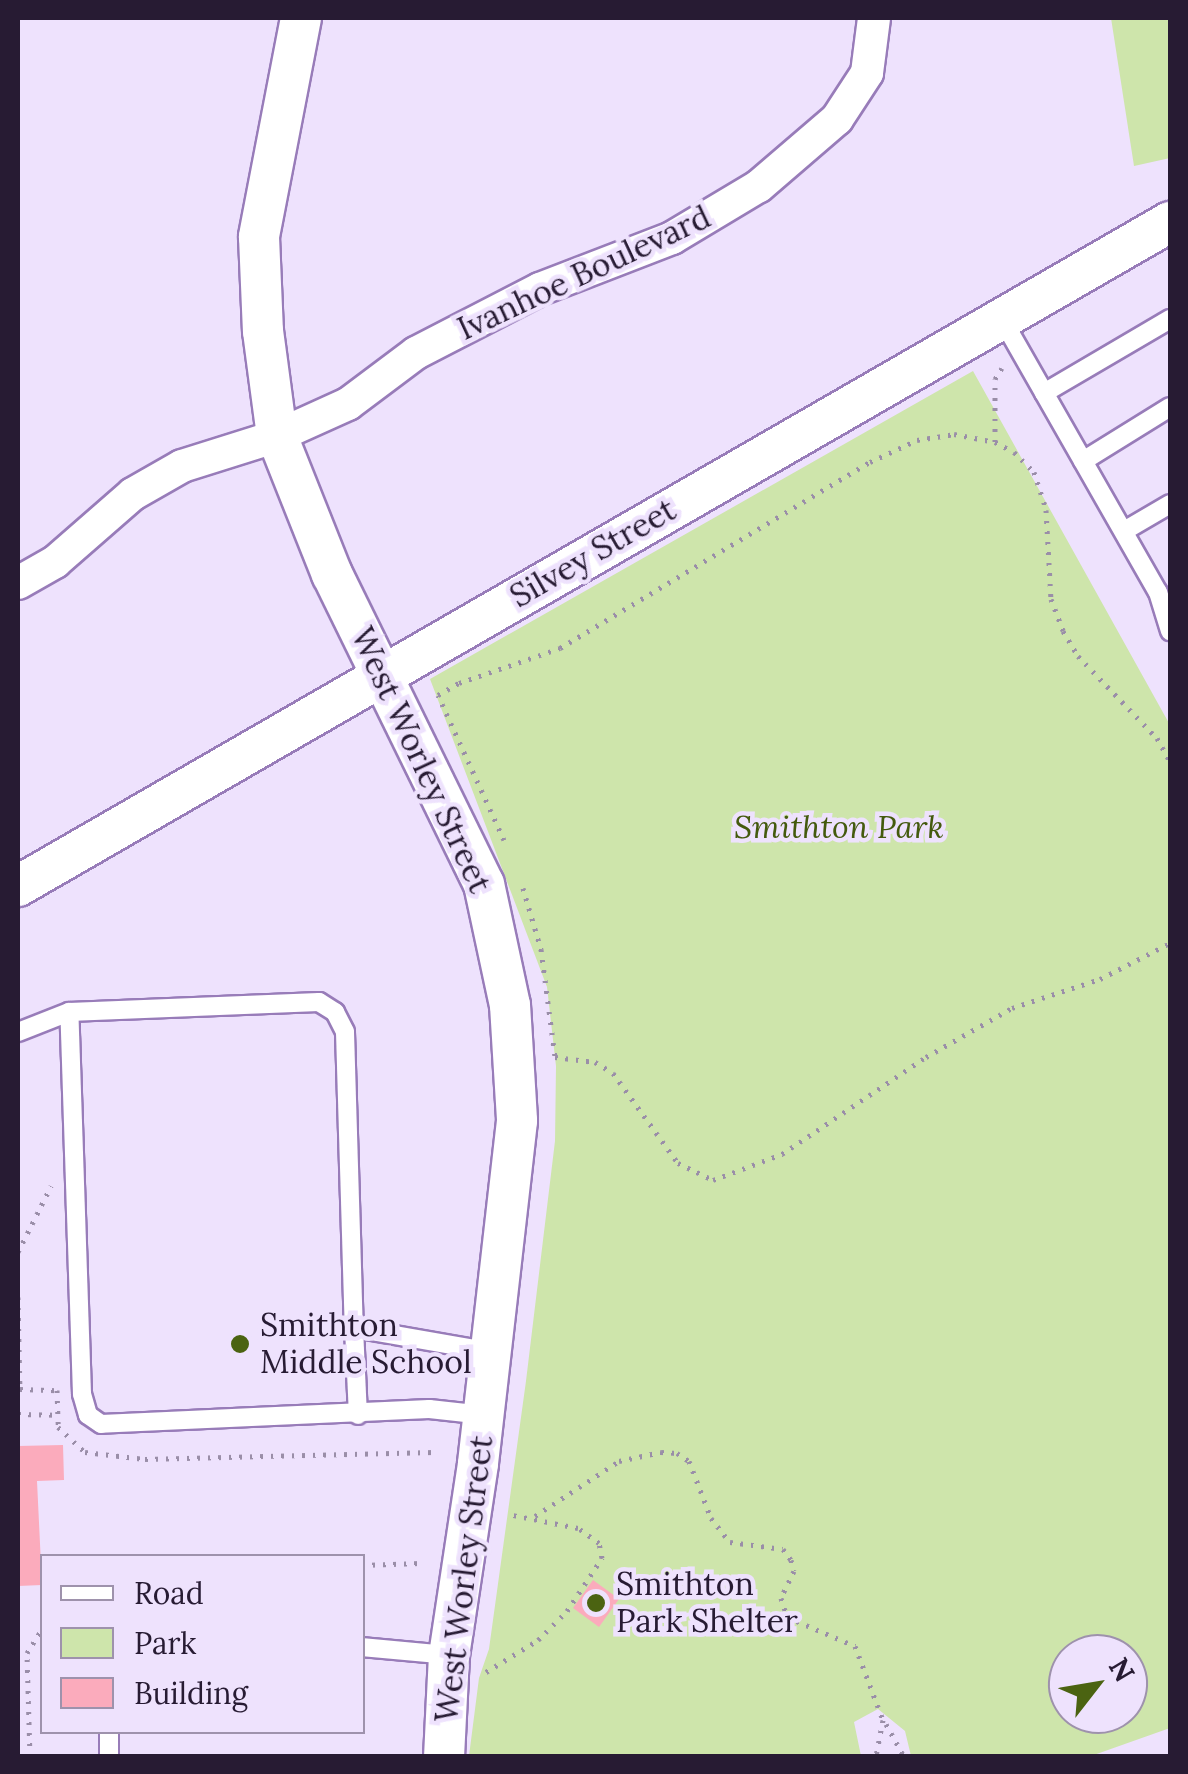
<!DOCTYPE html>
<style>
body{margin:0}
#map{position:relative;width:1188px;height:1774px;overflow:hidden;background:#eee2fd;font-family:Lora,serif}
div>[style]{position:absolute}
.green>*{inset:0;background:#cee5ab}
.building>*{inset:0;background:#fbabbc}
.path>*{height:5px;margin-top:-2.5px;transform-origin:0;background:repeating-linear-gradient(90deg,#9a8ea8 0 2.5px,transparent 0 10.5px)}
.roads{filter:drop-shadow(2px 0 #987cb9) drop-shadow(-2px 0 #987cb9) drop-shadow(0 2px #987cb9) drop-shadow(0 -2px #987cb9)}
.service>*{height:18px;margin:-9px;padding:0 9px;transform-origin:9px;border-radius:9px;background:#fff}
.minor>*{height:32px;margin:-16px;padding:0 16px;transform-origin:16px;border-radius:16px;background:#fff}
.tertiary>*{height:40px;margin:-20px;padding:0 20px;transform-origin:20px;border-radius:20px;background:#fff}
.dots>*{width:28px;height:28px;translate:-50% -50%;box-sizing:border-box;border:5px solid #eee2fd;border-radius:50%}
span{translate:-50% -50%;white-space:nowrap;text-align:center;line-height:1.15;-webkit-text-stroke:9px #eee2fd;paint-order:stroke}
.street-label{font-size:32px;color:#271b33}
.park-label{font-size:32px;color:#445a0e;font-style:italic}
.poi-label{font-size:32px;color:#271b33}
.left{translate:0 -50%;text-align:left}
.frame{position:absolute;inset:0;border:20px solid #271b33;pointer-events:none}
.legend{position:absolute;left:40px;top:1554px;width:325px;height:180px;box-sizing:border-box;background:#eee2fd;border:2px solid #9e92ac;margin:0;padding:12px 18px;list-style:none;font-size:30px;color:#271b33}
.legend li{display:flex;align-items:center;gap:20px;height:50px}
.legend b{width:50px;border:2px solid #9e92ac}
.north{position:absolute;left:1048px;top:1634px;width:100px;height:100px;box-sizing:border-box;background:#eee2fd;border:2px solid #9e92ac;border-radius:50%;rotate:59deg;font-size:28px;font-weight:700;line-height:40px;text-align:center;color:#271b33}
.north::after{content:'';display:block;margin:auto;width:35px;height:45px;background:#4b6311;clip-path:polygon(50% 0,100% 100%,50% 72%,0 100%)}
</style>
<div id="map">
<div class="green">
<i style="clip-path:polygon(1111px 18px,1170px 18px,1170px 158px,1134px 166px)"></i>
<i style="clip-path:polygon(evenodd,973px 371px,1170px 725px,1170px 1728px,1091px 1756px,911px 1756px,905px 1731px,878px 1709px,854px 1722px,861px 1756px,469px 1756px,479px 1678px,489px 1649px,526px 1381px,555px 1141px,556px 1066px,547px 987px,430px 679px,973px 371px,1068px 1654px,1128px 1654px,1128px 1714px,1068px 1714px,1068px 1654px)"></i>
</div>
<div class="building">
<i style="clip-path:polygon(63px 1445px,64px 1480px,37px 1481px,42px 1585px,18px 1586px,18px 1446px)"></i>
<i style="clip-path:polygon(593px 1580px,619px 1599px,599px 1627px,573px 1608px)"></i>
</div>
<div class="path">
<i style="left:995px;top:442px;width:63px;rotate:-90deg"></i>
<i style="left:995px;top:379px;width:13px;rotate:-58deg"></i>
<i style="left:504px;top:840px;width:159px;rotate:-114.5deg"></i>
<i style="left:438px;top:695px;width:24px;rotate:-30deg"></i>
<i style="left:459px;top:683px;width:107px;rotate:-19.1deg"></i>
<i style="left:560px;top:648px;width:362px;rotate:-31deg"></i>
<i style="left:870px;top:462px;width:52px;rotate:-25.1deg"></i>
<i style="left:917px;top:440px;width:37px;rotate:-9deg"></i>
<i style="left:954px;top:434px;width:42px;rotate:11deg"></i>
<i style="left:995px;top:442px;width:21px;rotate:28deg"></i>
<i style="left:1014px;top:452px;width:28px;rotate:45deg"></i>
<i style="left:1034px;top:472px;width:40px;rotate:72deg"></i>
<i style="left:1046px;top:510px;width:89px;rotate:86.8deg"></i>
<i style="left:1051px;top:599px;width:34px;rotate:69deg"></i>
<i style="left:1063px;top:631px;width:29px;rotate:59deg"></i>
<i style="left:1078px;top:656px;width:114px;rotate:46.1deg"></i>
<i style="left:1157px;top:738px;width:26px;rotate:61deg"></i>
<i style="left:523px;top:888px;width:64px;rotate:73.6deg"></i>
<i style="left:541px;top:949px;width:109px;rotate:82.6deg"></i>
<i style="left:555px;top:1057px;width:40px;rotate:7.1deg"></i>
<i style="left:595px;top:1062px;width:21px;rotate:31deg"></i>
<i style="left:613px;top:1073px;width:111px;rotate:54.2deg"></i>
<i style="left:678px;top:1163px;width:39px;rotate:26deg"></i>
<i style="left:713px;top:1180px;width:74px;rotate:-20.6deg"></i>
<i style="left:782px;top:1154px;width:174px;rotate:-34deg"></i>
<i style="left:926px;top:1057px;width:99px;rotate:-29.7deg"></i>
<i style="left:1012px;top:1008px;width:93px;rotate:-18.2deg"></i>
<i style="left:1100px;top:979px;width:79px;rotate:-27.2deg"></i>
<i style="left:18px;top:1252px;width:74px;rotate:-63.4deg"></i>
<i style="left:18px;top:1297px;width:92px;rotate:88.8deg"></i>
<i style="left:20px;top:1389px;width:37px;rotate:2deg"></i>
<i style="left:57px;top:1390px;width:37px;rotate:88deg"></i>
<i style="left:58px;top:1427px;width:37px;rotate:43deg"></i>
<i style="left:85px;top:1452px;width:60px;rotate:6.7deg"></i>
<i style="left:145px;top:1459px;width:290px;rotate:-1.4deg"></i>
<i style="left:18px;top:1414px;width:39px;rotate:1deg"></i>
<i style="left:535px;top:1516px;width:100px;rotate:-33.2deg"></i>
<i style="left:619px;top:1461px;width:43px;rotate:-12.1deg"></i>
<i style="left:661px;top:1452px;width:16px;rotate:4deg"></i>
<i style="left:677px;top:1453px;width:14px;rotate:34deg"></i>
<i style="left:689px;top:1461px;width:61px;rotate:68.9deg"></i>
<i style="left:711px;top:1518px;width:31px;rotate:52deg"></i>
<i style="left:730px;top:1542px;width:53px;rotate:7.5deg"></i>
<i style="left:783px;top:1549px;width:14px;rotate:54deg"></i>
<i style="left:791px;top:1560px;width:11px;rotate:75deg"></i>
<i style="left:794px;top:1571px;width:30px;rotate:116deg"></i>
<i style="left:781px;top:1598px;width:20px;rotate:72deg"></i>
<i style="left:787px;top:1617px;width:74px;rotate:23.1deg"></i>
<i style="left:855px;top:1646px;width:79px;rotate:69.3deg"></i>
<i style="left:883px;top:1720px;width:37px;rotate:101deg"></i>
<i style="left:362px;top:1565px;width:59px;rotate:-1.9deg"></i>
<i style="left:486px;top:1672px;width:61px;rotate:-31.6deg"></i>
<i style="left:538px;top:1640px;width:41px;rotate:-45deg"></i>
<i style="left:567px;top:1611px;width:64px;rotate:-56.6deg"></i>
<i style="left:602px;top:1558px;width:15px;rotate:-101deg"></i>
<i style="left:599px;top:1543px;width:26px;rotate:-144deg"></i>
<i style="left:578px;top:1528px;width:71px;rotate:-168.7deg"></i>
<i style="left:886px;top:1724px;width:37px;rotate:61deg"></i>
<i style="left:30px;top:1756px;width:103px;rotate:-91.7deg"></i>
<i style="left:27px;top:1653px;width:28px;rotate:-58deg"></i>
</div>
<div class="roads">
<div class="service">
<i style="left:1002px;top:319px;width:314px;rotate:60.3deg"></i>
<i style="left:1158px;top:592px;width:41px;rotate:72.9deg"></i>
<i style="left:1044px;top:393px;width:146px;rotate:-30.4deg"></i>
<i style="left:1083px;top:461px;width:102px;rotate:-31.8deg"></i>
<i style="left:1124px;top:531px;width:53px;rotate:-30.4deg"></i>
<i style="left:18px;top:1032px;width:55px;rotate:-21.4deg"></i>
<i style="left:354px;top:1328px;width:87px;rotate:87.4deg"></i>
<i style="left:484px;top:1415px;width:55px;rotate:-173.8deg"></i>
<i style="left:429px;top:1409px;width:328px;rotate:177.4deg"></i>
<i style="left:101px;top:1424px;width:16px;rotate:-145deg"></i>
<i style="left:88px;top:1415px;width:22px;rotate:-106deg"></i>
<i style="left:82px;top:1394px;width:382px;rotate:-91.9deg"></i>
<i style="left:69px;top:1012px;width:250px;rotate:-2.3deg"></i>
<i style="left:319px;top:1002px;width:19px;rotate:32deg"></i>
<i style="left:335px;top:1012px;width:22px;rotate:63deg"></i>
<i style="left:345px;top:1032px;width:296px;rotate:88.3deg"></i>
<i style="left:354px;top:1328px;width:139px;rotate:9.9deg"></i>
<i style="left:362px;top:1647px;width:87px;rotate:5.3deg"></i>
<i style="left:109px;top:1732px;width:24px;rotate:90deg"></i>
</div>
<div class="minor">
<i style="left:18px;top:583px;width:43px;rotate:-29.6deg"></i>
<i style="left:55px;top:562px;width:103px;rotate:-41.1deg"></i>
<i style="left:133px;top:494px;width:56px;rotate:-29.7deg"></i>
<i style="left:182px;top:466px;width:100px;rotate:-17.5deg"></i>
<i style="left:277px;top:436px;width:78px;rotate:-24.3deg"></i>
<i style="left:348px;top:404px;width:85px;rotate:-36.9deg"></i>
<i style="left:416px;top:353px;width:140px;rotate:-27.3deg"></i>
<i style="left:540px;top:289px;width:142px;rotate:-21.1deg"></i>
<i style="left:672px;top:238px;width:101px;rotate:-30.9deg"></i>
<i style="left:759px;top:186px;width:103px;rotate:-40.7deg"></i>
<i style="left:837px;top:119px;width:55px;rotate:-56.9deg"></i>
<i style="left:867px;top:73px;width:55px;rotate:-82.7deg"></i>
</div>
<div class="tertiary">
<i style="left:301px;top:18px;width:223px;rotate:100.9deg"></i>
<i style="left:259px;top:237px;width:94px;rotate:87.6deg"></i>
<i style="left:263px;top:331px;width:106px;rotate:82.4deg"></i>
<i style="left:277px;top:436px;width:149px;rotate:68.3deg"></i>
<i style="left:332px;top:574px;width:345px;rotate:63.9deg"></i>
<i style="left:484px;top:884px;width:124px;rotate:77.9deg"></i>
<i style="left:510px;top:1005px;width:116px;rotate:86.5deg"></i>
<i style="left:517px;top:1121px;width:345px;rotate:96.5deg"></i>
<i style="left:478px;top:1464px;width:193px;rotate:98.6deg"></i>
<i style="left:449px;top:1655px;width:101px;rotate:92.8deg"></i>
<i style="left:18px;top:886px;width:1330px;rotate:-29.96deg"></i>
</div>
</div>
<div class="dots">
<i style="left:240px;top:1344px;background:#4b6311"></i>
<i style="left:596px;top:1603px;background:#4b6311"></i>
</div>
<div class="street-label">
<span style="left:584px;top:273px;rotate:-25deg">Ivanhoe Boulevard</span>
<span style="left:593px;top:553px;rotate:-30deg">Silvey Street</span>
<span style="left:421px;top:760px;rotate:65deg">West Worley Street</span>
<span style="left:464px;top:1579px;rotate:-83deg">West Worley Street</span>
</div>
<div class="park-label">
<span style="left:839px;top:827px">Smithton Park</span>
</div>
<div class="poi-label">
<span class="left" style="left:260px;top:1344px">Smithton<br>Middle School</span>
<span class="left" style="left:616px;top:1603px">Smithton<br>Park Shelter</span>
</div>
<div class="frame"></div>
<ul class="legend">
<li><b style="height:12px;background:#fff"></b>Road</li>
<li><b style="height:28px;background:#cee5ab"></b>Park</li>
<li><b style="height:28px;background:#fbabbc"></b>Building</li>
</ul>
<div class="north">N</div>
</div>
